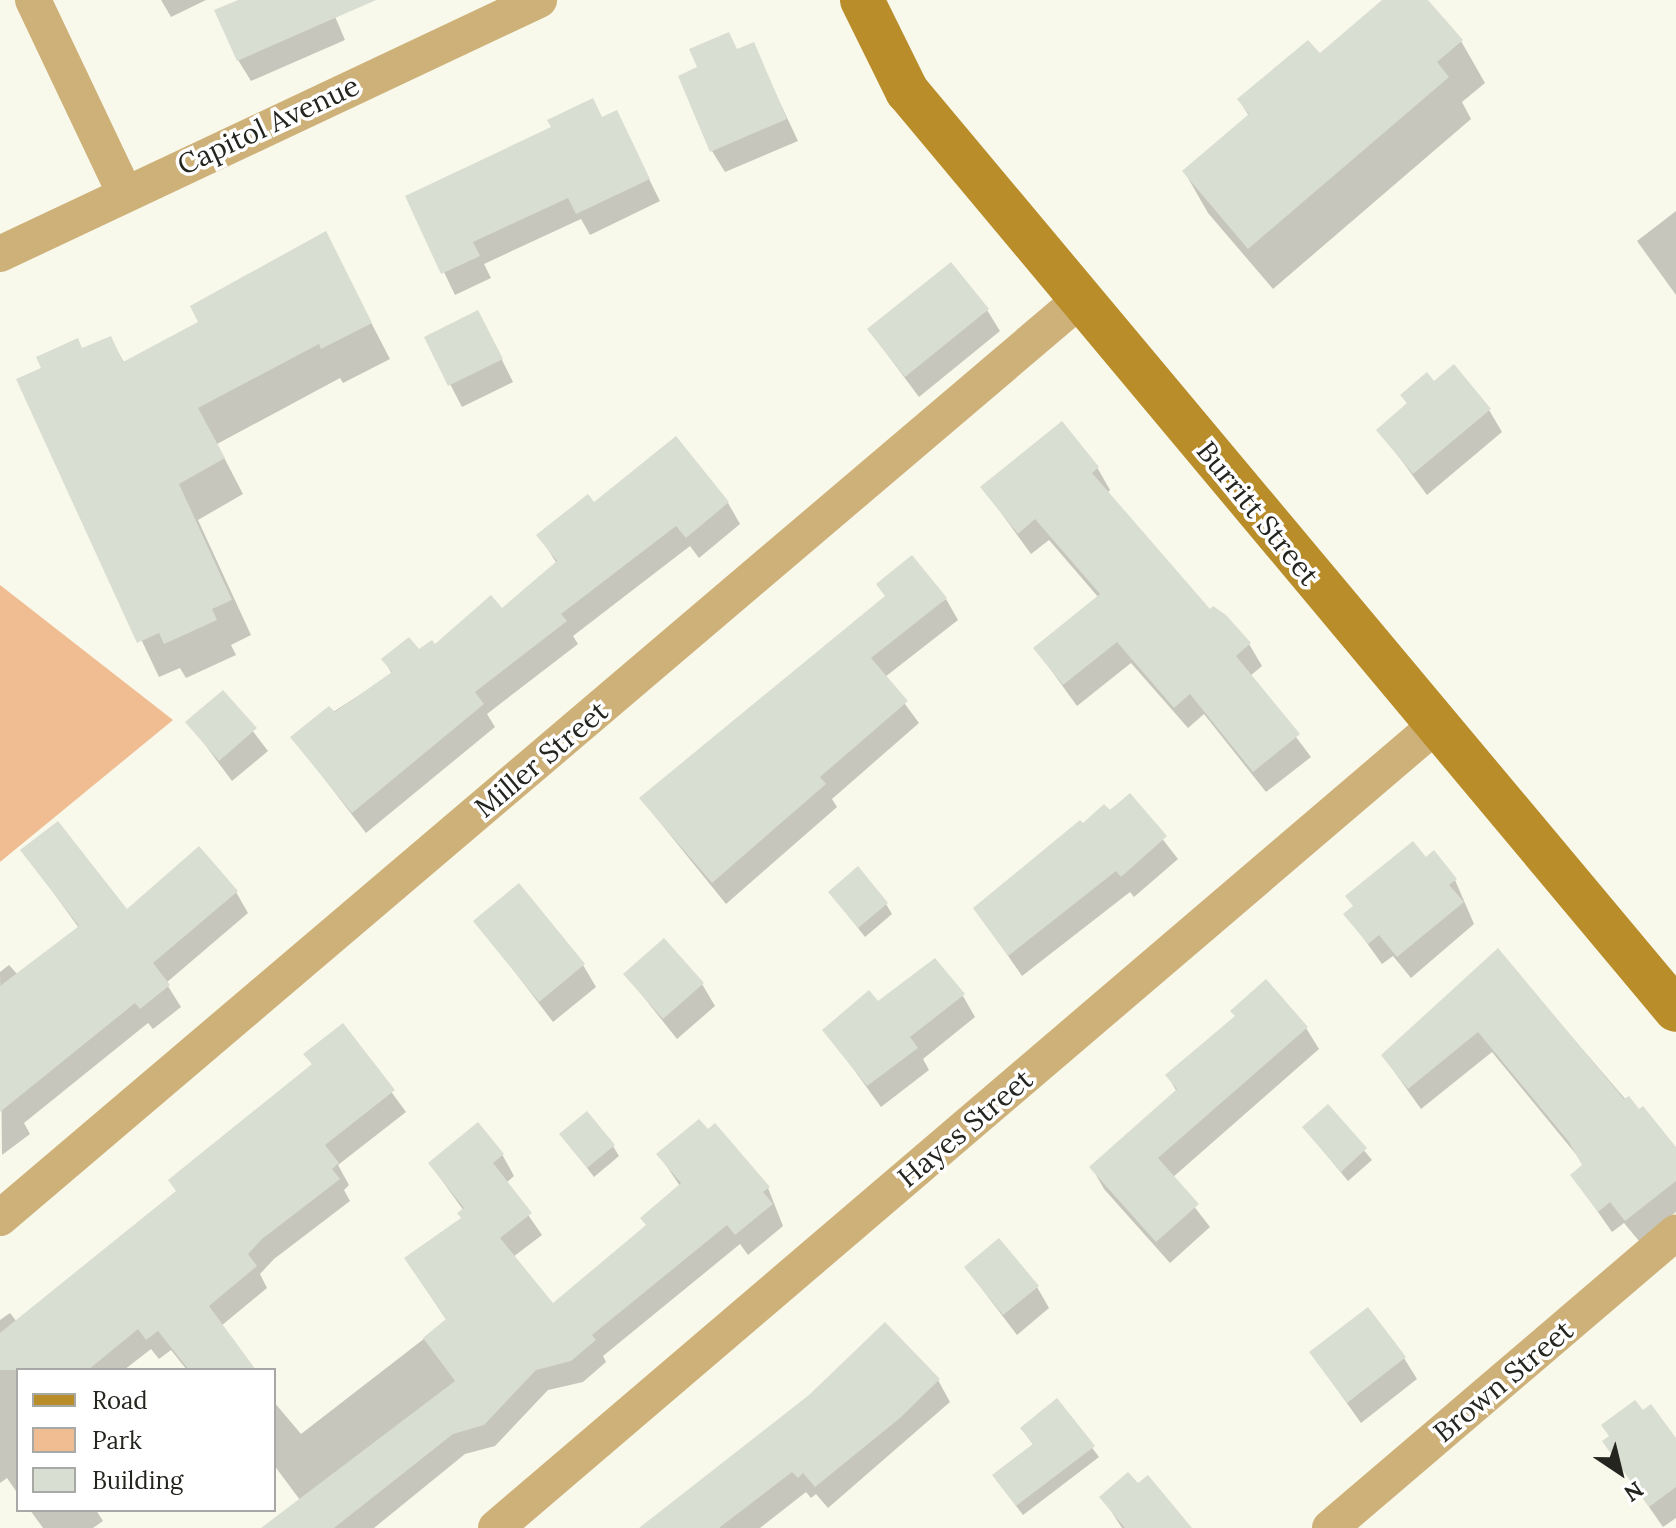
<!DOCTYPE html>
<style>
body{margin:0}
#map{position:relative;width:1676px;height:1528px;overflow:hidden;background:#f8f8eb;font-family:Lora,serif}
div>[style]{position:absolute}
.green>*{inset:0;background:#f0bd92}
.shadow>*{inset:0;background:#0003}
.building>*{inset:0;background:#d9ded2}
.street>*{height:36px;margin:-18px;padding:0 18px;transform-origin:18px;border-radius:18px;background:#ceb178}
.secondary>*{height:44px;margin:-22px;padding:0 22px;transform-origin:22px;border-radius:22px;background:#b98d2a}
span{translate:-50% -50%;white-space:nowrap;text-align:center;line-height:1.15;-webkit-text-stroke:7px #fff;paint-order:stroke}
.street-label{font-size:28px;color:#252520}
.legend{position:absolute;left:16px;top:1368px;width:260px;height:144px;box-sizing:border-box;background:#fff;border:2px solid #a8a8a6;margin:0;padding:10px 14px;list-style:none;font-size:24px;color:#252520}
.legend li{display:flex;align-items:center;gap:16px;height:40px}
.legend b{width:40px;border:2px solid #a8a8a6}
.north{position:absolute;left:1580px;top:1432px;width:80px;height:80px;-webkit-text-stroke:6px #fff;paint-order:stroke;rotate:145deg;font-size:22px;font-weight:700;line-height:32px;text-align:center;color:#252520}
.north::after{content:'';display:block;margin:auto;width:28px;height:36px;background:#252520;clip-path:polygon(50% 0,100% 100%,50% 72%,0 100%)}
</style>
<div id="map">
<div class="green">
<i style="clip-path:polygon(0 585px,173px 720px,0 862px)"></i>
</div>
<div class="shadow">
<i style="clip-path:polygon(161px 0,206px 0,171px 17px)"></i>
<i style="clip-path:polygon(243px 0,328px 0,345px 40px,251px 81px,238px 60px)"></i>
<i style="clip-path:polygon(1413px 0,1426px 0,1461px 41px,1485px 83px,1462px 102px,1471px 119px,1273px 289px,1208px 213px,1184px 171px,1249px 116px,1239px 100px)"></i>
<i style="clip-path:polygon(753px 45px,798px 141px,725px 172px,712px 151px,738px 51px)"></i>
<i style="clip-path:polygon(616px 113px,660px 201px,590px 235px,581px 219px,484px 264px,491px 278px,455px 295px,408px 197px)"></i>
<i style="clip-path:polygon(1676px 211px,1676px 295px,1637px 241px)"></i>
<i style="clip-path:polygon(325px 234px,390px 359px,343px 383px,340px 378px,217px 444px,243px 494px,198px 520px,251px 635px,231px 645px,236px 655px,186px 678px,180px 668px,159px 677px,18px 380px,110px 338px,125px 364px,201px 323px)"></i>
<i style="clip-path:polygon(987px 310px,1000px 331px,919px 397px,869px 330px)"></i>
<i style="clip-path:polygon(489px 334px,513px 382px,462px 407px,426px 338px)"></i>
<i style="clip-path:polygon(1434px 383px,1489px 410px,1502px 432px,1427px 495px,1379px 430px,1408px 405px,1402px 395px)"></i>
<i style="clip-path:polygon(1062px 424px,1098px 469px,1110px 490px,1107px 493px,1209px 612px,1249px 644px,1262px 666px,1250px 676px,1311px 757px,1266px 792px,1204px 714px,1188px 728px,1131px 663px,1077px 706px,1035px 648px,1099px 598px,1049px 540px,1031px 554px,983px 488px)"></i>
<i style="clip-path:polygon(728px 503px,740px 524px,699px 558px,690px 546px,573px 636px,578px 644px,487px 714px,495px 727px,366px 833px,293px 738px,392px 674px,384px 660px,435px 647px,502px 611px,557px 564px,539px 535px,594px 505px)"></i>
<i style="clip-path:polygon(946px 599px,958px 620px,885px 677px,919px 723px,832px 799px,837px 807px,726px 904px,641px 799px)"></i>
<i style="clip-path:polygon(223px 692px,268px 751px,232px 781px,188px 722px)"></i>
<i style="clip-path:polygon(1129px 796px,1178px 859px,1134px 897px,1130px 892px,1022px 976px,975px 908px)"></i>
<i style="clip-path:polygon(23px 851px,127px 911px,236px 892px,248px 913px,166px 983px,181px 1007px,153px 1029px,148px 1023px,24px 1123px,30px 1134px,2px 1155px,0 972px,9px 965px,18px 975px,79px 928px)"></i>
<i style="clip-path:polygon(1425px 860px,1455px 880px,1474px 924px,1411px 978px,1393px 956px,1382px 964px,1346px 914px)"></i>
<i style="clip-path:polygon(830px 892px,886px 904px,892px 914px,865px 937px)"></i>
<i style="clip-path:polygon(476px 921px,583px 965px,596px 987px,553px 1022px)"></i>
<i style="clip-path:polygon(1498px 951px,1676px 1158px,1676px 1212px,1639px 1241px,1624px 1223px,1612px 1232px,1572px 1175px,1584px 1164px,1492px 1052px,1421px 1109px,1383px 1056px)"></i>
<i style="clip-path:polygon(626px 975px,702px 984px,715px 1006px,677px 1039px)"></i>
<i style="clip-path:polygon(963px 996px,975px 1017px,923px 1059px,929px 1070px,881px 1107px,825px 1030px,878px 1004px)"></i>
<i style="clip-path:polygon(343px 1026px,406px 1112px,338px 1165px,349px 1185px,344px 1190px,350px 1201px,274px 1259px,260px 1274px,267px 1288px,215px 1331px,248px 1370px,187px 1370px,171px 1350px,159px 1359px,151px 1349px,124px 1370px,18px 1370px,18px 1494px,7px 1478px,0 1483px,0 1320px,10px 1313px,17px 1322px,177px 1193px,313px 1066px,306px 1054px)"></i>
<i style="clip-path:polygon(1306px 1028px,1319px 1049px,1172px 1178px,1210px 1227px,1170px 1263px,1104px 1189px,1092px 1168px,1177px 1092px,1167px 1075px)"></i>
<i style="clip-path:polygon(1328px 1107px,1372px 1160px,1348px 1181px,1304px 1128px)"></i>
<i style="clip-path:polygon(477px 1125px,503px 1156px,514px 1176px,506px 1183px,542px 1235px,513px 1257px,553px 1306px,647px 1227px,680px 1186px,659px 1155px,768px 1188px,783px 1226px,748px 1255px,740px 1244px,603px 1356px,606px 1362px,583px 1382px,548px 1390px,495px 1446px,465px 1454px,374px 1528px,270px 1528px,300px 1500px,274px 1465px,274px 1402px,301px 1434px,447px 1321px,406px 1259px,463px 1219px,464px 1211px,430px 1164px)"></i>
<i style="clip-path:polygon(562px 1135px,613px 1146px,619px 1156px,594px 1177px)"></i>
<i style="clip-path:polygon(966px 1268px,1037px 1287px,1049px 1308px,1017px 1335px)"></i>
<i style="clip-path:polygon(1311px 1353px,1404px 1358px,1417px 1379px,1361px 1423px)"></i>
<i style="clip-path:polygon(938px 1380px,950px 1402px,828px 1508px,816px 1494px,811px 1498px,806px 1492px,760px 1528px,642px 1528px)"></i>
<i style="clip-path:polygon(1057px 1401px,1099px 1457px,1023px 1515px,1001px 1486px,1034px 1446px,1022px 1429px)"></i>
<i style="clip-path:polygon(1676px 1441px,1676px 1518px,1663px 1527px,1604px 1442px)"></i>
<i style="clip-path:polygon(1102px 1497px,1189px 1528px,1122px 1528px)"></i>
<i style="clip-path:polygon(30px 1510px,96px 1510px,103px 1521px,93px 1528px,43px 1528px)"></i>
</div>
<div class="building">
<i style="clip-path:polygon(238px 0,376px 0,237px 61px,214px 10px)"></i>
<i style="clip-path:polygon(1382px 0,1428px 0,1463px 40px,1437px 62px,1449px 77px,1248px 249px,1182px 171px,1249px 114px,1237px 99px,1308px 40px,1320px 53px)"></i>
<i style="clip-path:polygon(729px 32px,737px 49px,754px 42px,787px 119px,710px 152px,678px 76px,697px 67px,689px 49px)"></i>
<i style="clip-path:polygon(593px 98px,602px 117px,617px 110px,650px 179px,576px 214px,568px 198px,473px 242px,480px 256px,441px 274px,405px 196px,551px 127px,547px 120px)"></i>
<i style="clip-path:polygon(326px 231px,372px 323px,321px 349px,319px 344px,198px 408px,225px 458px,179px 484px,232px 600px,212px 609px,217px 620px,164px 644px,159px 633px,137px 643px,16px 379px,41px 368px,36px 357px,78px 338px,82px 348px,111px 336px,123px 362px,198px 322px,190px 306px)"></i>
<i style="clip-path:polygon(951px 262px,989px 309px,905px 377px,867px 329px)"></i>
<i style="clip-path:polygon(478px 310px,503px 359px,448px 386px,424px 337px)"></i>
<i style="clip-path:polygon(1454px 364px,1491px 409px,1413px 474px,1376px 430px,1407px 403px,1400px 395px,1427px 372px,1434px 381px)"></i>
<i style="clip-path:polygon(1062px 421px,1099px 467px,1092px 473px,1210px 609px,1213px 606px,1226px 615px,1251px 643px,1236px 656px,1300px 734px,1253px 772px,1190px 694px,1174px 708px,1117px 642px,1063px 685px,1033px 648px,1100px 594px,1035px 519px,1018px 534px,980px 487px)"></i>
<i style="clip-path:polygon(676px 436px,729px 502px,686px 538px,676px 526px,561px 614px,567px 621px,475px 692px,484px 704px,352px 813px,290px 737px,329px 706px,335px 712px,392px 672px,381px 659px,409px 637px,419px 649px,432px 640px,435px 644px,491px 595px,502px 608px,557px 561px,536px 535px,588px 494px,594px 502px)"></i>
<i style="clip-path:polygon(912px 555px,947px 598px,871px 658px,908px 701px,820px 777px,826px 784px,712px 883px,639px 798px,885px 596px,876px 584px)"></i>
<i style="clip-path:polygon(223px 690px,257px 728px,219px 761px,185px 722px)"></i>
<i style="clip-path:polygon(1130px 793px,1167px 836px,1121px 877px,1116px 871px,1008px 956px,973px 908px,1080px 820px,1083px 823px,1104px 804px,1110px 810px)"></i>
<i style="clip-path:polygon(58px 821px,127px 909px,199px 846px,238px 891px,153px 963px,170px 985px,140px 1009px,135px 1003px,0 1112px,0 986px,79px 926px,20px 850px)"></i>
<i style="clip-path:polygon(1413px 841px,1426px 857px,1434px 850px,1457px 879px,1449px 885px,1464px 902px,1397px 957px,1379px 935px,1368px 944px,1343px 914px,1353px 906px,1345px 896px)"></i>
<i style="clip-path:polygon(858px 866px,888px 903px,858px 928px,828px 892px)"></i>
<i style="clip-path:polygon(519px 883px,585px 964px,539px 1002px,473px 921px)"></i>
<i style="clip-path:polygon(664px 938px,704px 983px,663px 1019px,623px 974px)"></i>
<i style="clip-path:polygon(1498px 948px,1624px 1099px,1629px 1096px,1639px 1109px,1643px 1106px,1676px 1147px,1676px 1181px,1625px 1221px,1610px 1202px,1598px 1212px,1570px 1175px,1582px 1165px,1569px 1142px,1478px 1032px,1408px 1089px,1381px 1055px)"></i>
<i style="clip-path:polygon(935px 958px,965px 994px,910px 1037px,918px 1048px,867px 1086px,822px 1030px,869px 990px,878px 1001px)"></i>
<i style="clip-path:polygon(1266px 979px,1308px 1027px,1158px 1158px,1199px 1204px,1156px 1242px,1089px 1167px,1177px 1089px,1165px 1075px,1235px 1016px,1230px 1011px)"></i>
<i style="clip-path:polygon(343px 1023px,395px 1090px,325px 1145px,339px 1163px,332px 1169px,340px 1179px,262px 1239px,248px 1254px,257px 1266px,209px 1306px,256px 1370px,189px 1370px,158px 1331px,146px 1340px,138px 1329px,88px 1370px,0 1370px,0 1333px,176px 1191px,168px 1180px,312px 1064px,303px 1054px)"></i>
<i style="clip-path:polygon(1328px 1104px,1367px 1148px,1341px 1172px,1302px 1127px)"></i>
<i style="clip-path:polygon(587px 1111px,615px 1145px,587px 1168px,559px 1134px)"></i>
<i style="clip-path:polygon(699px 1119px,708px 1129px,715px 1123px,770px 1187px,763px 1192px,773px 1204px,735px 1235px,727px 1225px,592px 1335px,596px 1340px,571px 1361px,536px 1370px,484px 1425px,453px 1434px,334px 1528px,261px 1528px,455px 1381px,423px 1338px,446px 1319px,404px 1258px,461px 1218px,457px 1213px,464px 1208px,428px 1163px,478px 1122px,504px 1154px,493px 1163px,532px 1213px,500px 1238px,553px 1303px,646px 1225px,640px 1218px,681px 1183px,656px 1154px)"></i>
<i style="clip-path:polygon(999px 1238px,1039px 1286px,1003px 1315px,964px 1267px)"></i>
<i style="clip-path:polygon(1368px 1307px,1406px 1357px,1347px 1403px,1309px 1352px)"></i>
<i style="clip-path:polygon(885px 1322px,940px 1379px,900px 1418px,815px 1487px,803px 1473px,798px 1478px,792px 1472px,719px 1528px,639px 1528px,809px 1395px)"></i>
<i style="clip-path:polygon(1057px 1398px,1095px 1446px,1016px 1506px,992px 1475px,1033px 1444px,1020px 1428px)"></i>
<i style="clip-path:polygon(1635px 1400px,1643px 1410px,1651px 1404px,1676px 1438px,1676px 1487px,1649px 1507px,1602px 1441px,1609px 1436px,1601px 1425px)"></i>
<i style="clip-path:polygon(1128px 1472px,1138px 1483px,1148px 1475px,1192px 1528px,1125px 1528px,1099px 1497px)"></i>
</div>
<div class="street">
<i style="left:33px;top:0;width:212px;rotate:64.6deg"></i>
<i style="left:0;top:254px;width:596px;rotate:-25.23deg"></i>
<i style="left:0;top:1218px;width:1420px;rotate:-40.37deg"></i>
<i style="left:496px;top:1528px;width:1233px;rotate:-40.5deg"></i>
<i style="left:1330px;top:1528px;width:455px;rotate:-40.5deg"></i>
</div>
<div class="secondary">
<i style="left:862px;top:0;width:102px;rotate:63.7deg"></i>
<i style="left:907px;top:91px;width:1198px;rotate:50.08deg"></i>
</div>
<div class="street-label">
<span style="left:268px;top:125px;rotate:-25deg">Capitol Avenue</span>
<span style="left:1258px;top:513px;rotate:51deg">Burritt Street</span>
<span style="left:541px;top:759px;rotate:-40deg">Miller Street</span>
<span style="left:965px;top:1128px;rotate:-40deg">Hayes Street</span>
<span style="left:1503px;top:1381px;rotate:-40deg">Brown Street</span>
</div>
<ul class="legend">
<li><b style="height:10px;background:#b98d2a"></b>Road</li>
<li><b style="height:22px;background:#f0bd92"></b>Park</li>
<li><b style="height:22px;background:#d9ded2"></b>Building</li>
</ul>
<div class="north">N</div>
</div>
